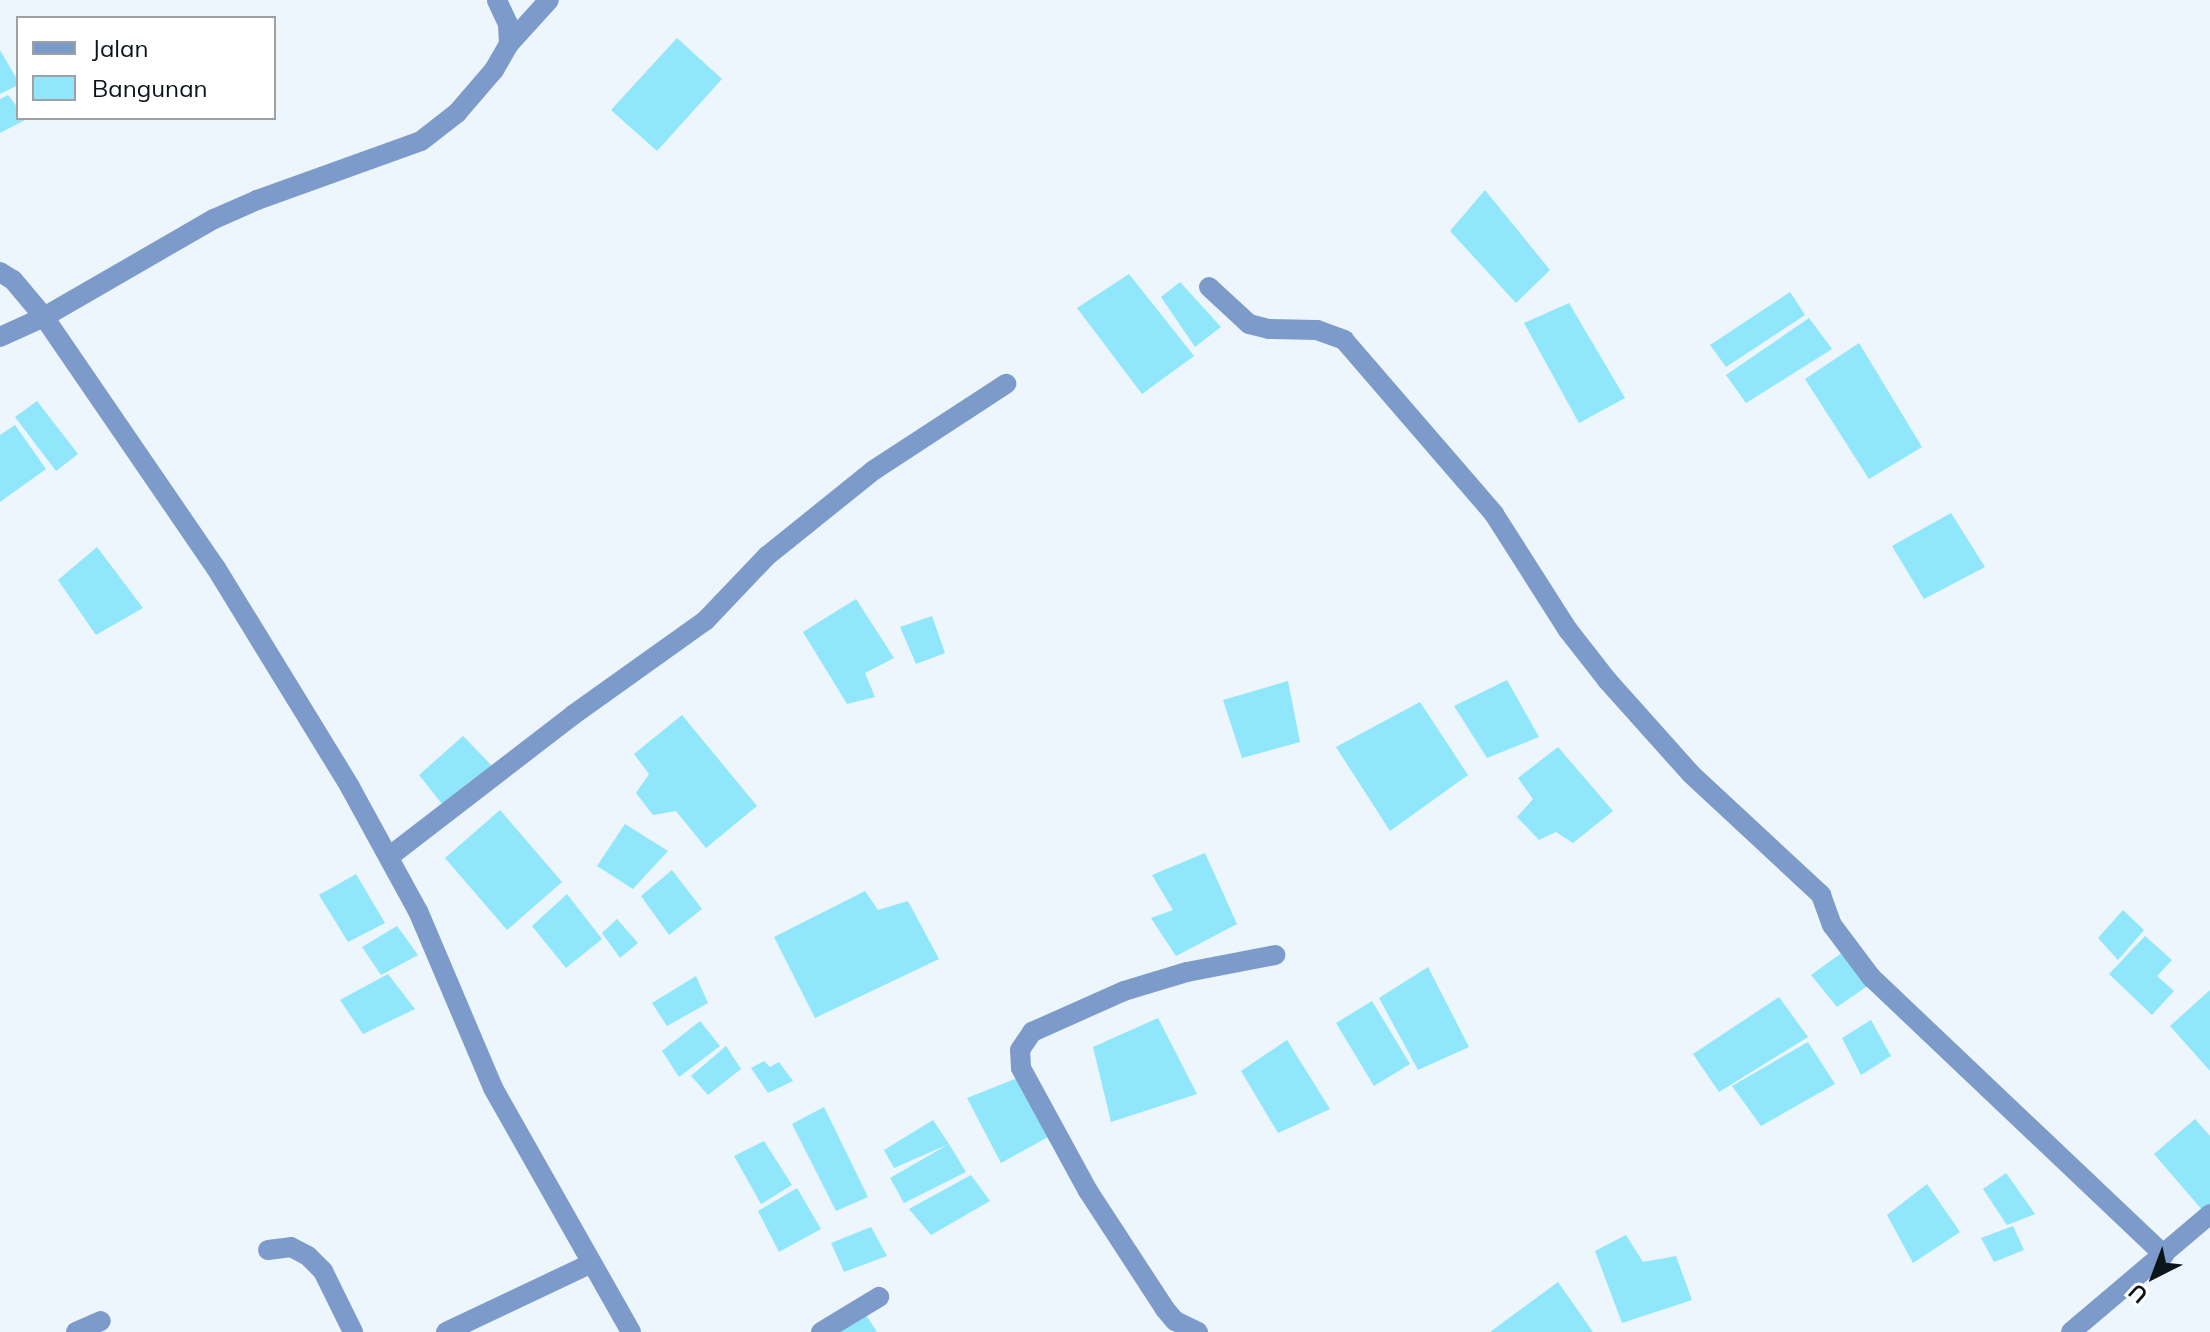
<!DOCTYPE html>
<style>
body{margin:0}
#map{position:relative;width:2210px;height:1332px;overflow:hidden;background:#edf6fd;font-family:Mulish,sans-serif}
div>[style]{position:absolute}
.building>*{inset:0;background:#90e6fb}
.minor>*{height:20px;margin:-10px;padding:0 10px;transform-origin:10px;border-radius:10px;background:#7d9bca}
.tertiary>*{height:20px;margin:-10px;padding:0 10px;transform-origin:10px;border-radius:10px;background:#7d9bca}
span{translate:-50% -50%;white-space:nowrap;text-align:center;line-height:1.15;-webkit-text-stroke:8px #fff;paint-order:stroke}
.legend{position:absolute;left:16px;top:16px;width:260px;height:104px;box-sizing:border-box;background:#fff;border:2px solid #9da1a3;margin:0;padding:10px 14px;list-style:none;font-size:24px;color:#0b1419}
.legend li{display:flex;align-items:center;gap:16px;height:40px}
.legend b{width:40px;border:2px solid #9da1a3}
.north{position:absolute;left:2114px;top:1236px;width:80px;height:80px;-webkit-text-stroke:6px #fff;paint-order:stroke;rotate:222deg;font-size:22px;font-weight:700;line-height:32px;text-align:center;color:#0b1419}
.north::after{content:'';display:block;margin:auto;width:28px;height:36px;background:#0b1419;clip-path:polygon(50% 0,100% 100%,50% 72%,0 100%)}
</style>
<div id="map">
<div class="building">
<i style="clip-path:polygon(677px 38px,722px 79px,657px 151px,611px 110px)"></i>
<i style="clip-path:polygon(0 50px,18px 81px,18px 85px,0 94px)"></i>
<i style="clip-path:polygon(8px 95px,18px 108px,18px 118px,29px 118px,0 133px,0 99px)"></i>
<i style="clip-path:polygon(1485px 190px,1550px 270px,1516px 303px,1450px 231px)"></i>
<i style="clip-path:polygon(1129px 274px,1194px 356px,1142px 394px,1077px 308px)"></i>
<i style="clip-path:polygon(1180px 282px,1221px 327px,1195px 347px,1161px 297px)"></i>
<i style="clip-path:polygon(1790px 292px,1805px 315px,1726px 367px,1710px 345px)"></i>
<i style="clip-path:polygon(1569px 303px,1625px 398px,1579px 423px,1524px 323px)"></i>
<i style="clip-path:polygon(1809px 318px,1832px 349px,1746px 403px,1726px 375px)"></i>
<i style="clip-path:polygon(1859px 343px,1922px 447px,1869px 479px,1805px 379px)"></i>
<i style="clip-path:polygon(37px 401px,78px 454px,56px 471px,15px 417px)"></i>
<i style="clip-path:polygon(15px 425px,46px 469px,0 502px,0 435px)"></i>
<i style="clip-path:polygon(1951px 513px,1985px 567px,1924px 599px,1892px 546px)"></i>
<i style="clip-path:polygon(97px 547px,143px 608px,96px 635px,58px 580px)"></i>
<i style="clip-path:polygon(856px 599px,894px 658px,865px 673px,875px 697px,847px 704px,803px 632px)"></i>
<i style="clip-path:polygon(932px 616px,945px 653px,916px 664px,900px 627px)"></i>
<i style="clip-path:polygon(1507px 680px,1539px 737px,1487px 758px,1454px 706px)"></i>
<i style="clip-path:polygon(1288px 681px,1300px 742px,1242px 758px,1223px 700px)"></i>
<i style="clip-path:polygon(1420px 702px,1468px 775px,1390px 831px,1336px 747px)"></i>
<i style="clip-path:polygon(682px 715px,757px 806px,706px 848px,676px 811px,653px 815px,636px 793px,649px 774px,634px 754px)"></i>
<i style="clip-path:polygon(463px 736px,494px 768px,442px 804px,419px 775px)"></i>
<i style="clip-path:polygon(1558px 747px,1613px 811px,1573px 843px,1556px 832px,1539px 840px,1517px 817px,1533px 799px,1518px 778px)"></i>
<i style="clip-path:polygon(500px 810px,562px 882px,507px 930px,445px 858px)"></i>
<i style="clip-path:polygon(625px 824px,668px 851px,633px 889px,597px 866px)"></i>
<i style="clip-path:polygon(1205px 853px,1237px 924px,1176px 956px,1151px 918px,1173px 910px,1152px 875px)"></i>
<i style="clip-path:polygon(672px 870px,702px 909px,669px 935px,641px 896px)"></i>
<i style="clip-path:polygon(356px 874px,385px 923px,348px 942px,319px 895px)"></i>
<i style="clip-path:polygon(865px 891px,878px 910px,908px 901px,939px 959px,815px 1018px,774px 937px)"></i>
<i style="clip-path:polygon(567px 894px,602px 939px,566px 968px,532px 926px)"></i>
<i style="clip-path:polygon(2123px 910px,2144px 930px,2118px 960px,2098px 938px)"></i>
<i style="clip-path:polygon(617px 919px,638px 943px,620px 958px,602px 933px)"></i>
<i style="clip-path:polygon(397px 926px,418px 955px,381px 975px,362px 947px)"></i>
<i style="clip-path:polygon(2145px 936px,2172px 960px,2157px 976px,2174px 991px,2152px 1015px,2109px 974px)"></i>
<i style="clip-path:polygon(1843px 952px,1869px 985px,1837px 1007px,1811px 975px)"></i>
<i style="clip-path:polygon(1428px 967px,1469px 1047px,1418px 1070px,1379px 998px)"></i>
<i style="clip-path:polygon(388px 974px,415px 1009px,363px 1034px,340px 1000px)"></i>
<i style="clip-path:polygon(696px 976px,708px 1003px,667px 1026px,652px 1003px)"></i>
<i style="clip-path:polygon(2210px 990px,2210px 1071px,2170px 1026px)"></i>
<i style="clip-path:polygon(1779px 997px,1808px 1037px,1719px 1092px,1693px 1054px)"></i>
<i style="clip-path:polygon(1372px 1001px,1410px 1064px,1374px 1086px,1336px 1023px)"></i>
<i style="clip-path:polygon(1158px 1018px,1197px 1094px,1111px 1122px,1093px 1047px)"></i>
<i style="clip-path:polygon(1871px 1020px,1891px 1056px,1861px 1075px,1842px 1038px)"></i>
<i style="clip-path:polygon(700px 1021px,720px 1046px,679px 1077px,662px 1051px)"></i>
<i style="clip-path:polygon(1287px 1040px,1330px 1109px,1278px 1133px,1241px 1071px)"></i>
<i style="clip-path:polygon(1808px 1042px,1835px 1084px,1761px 1126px,1732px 1086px)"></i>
<i style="clip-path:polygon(726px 1046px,741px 1069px,708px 1095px,691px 1076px)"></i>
<i style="clip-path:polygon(764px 1061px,770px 1067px,779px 1062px,793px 1081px,768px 1093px,751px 1068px)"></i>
<i style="clip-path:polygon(1020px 1077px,1048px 1137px,1001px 1163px,967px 1098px)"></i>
<i style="clip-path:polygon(824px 1107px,868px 1197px,836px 1211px,792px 1124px)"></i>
<i style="clip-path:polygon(2195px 1119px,2210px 1136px,2210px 1205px,2203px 1211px,2154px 1154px)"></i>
<i style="clip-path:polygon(933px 1120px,949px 1144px,966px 1172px,904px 1203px,890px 1178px,949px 1144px,894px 1168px,884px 1150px)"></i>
<i style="clip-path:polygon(764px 1141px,792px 1185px,761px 1204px,734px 1156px)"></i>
<i style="clip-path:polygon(2006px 1173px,2035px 1214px,2007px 1225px,1983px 1189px)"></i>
<i style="clip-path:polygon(971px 1175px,990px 1201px,931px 1235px,909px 1209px)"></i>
<i style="clip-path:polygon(1927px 1184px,1960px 1232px,1913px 1263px,1887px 1215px)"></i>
<i style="clip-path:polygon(797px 1188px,821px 1229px,779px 1252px,758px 1211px)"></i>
<i style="clip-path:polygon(2013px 1226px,2024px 1250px,1994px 1262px,1981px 1238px)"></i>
<i style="clip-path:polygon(871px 1227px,887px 1256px,844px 1272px,831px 1243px)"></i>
<i style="clip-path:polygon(1626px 1235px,1643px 1262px,1676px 1256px,1692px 1300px,1622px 1323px,1595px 1251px)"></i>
<i style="clip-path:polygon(1558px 1282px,1593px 1332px,1490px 1332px)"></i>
<i style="clip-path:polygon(864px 1312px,877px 1332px,835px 1332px)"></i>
</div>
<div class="minor">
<i style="left:509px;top:44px;width:59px;rotate:-47.7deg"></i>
<i style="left:0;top:272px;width:15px;rotate:32deg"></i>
<i style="left:13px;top:280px;width:48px;rotate:50deg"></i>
<i style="left:44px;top:317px;width:304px;rotate:55.6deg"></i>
<i style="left:216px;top:568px;width:257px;rotate:58.5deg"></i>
<i style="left:350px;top:787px;width:141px;rotate:61.3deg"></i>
<i style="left:418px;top:911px;width:192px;rotate:67deg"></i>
<i style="left:493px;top:1088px;width:280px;rotate:60.5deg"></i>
<i style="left:1209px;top:287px;width:54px;rotate:42.8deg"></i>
<i style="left:1249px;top:324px;width:21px;rotate:14deg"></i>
<i style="left:1269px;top:329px;width:48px;rotate:1.2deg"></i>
<i style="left:1317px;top:330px;width:29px;rotate:20deg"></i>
<i style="left:1344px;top:340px;width:230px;rotate:49.2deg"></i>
<i style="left:1494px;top:514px;width:138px;rotate:57.5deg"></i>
<i style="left:1568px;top:630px;width:63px;rotate:52deg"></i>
<i style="left:1607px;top:680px;width:126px;rotate:48.2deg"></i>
<i style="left:1691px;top:774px;width:178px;rotate:42.9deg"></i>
<i style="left:1821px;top:895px;width:32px;rotate:70deg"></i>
<i style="left:1832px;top:925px;width:65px;rotate:53.1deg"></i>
<i style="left:1871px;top:977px;width:404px;rotate:43.5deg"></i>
<i style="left:0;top:337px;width:48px;rotate:-24.4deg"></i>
<i style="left:44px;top:317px;width:196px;rotate:-30deg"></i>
<i style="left:214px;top:219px;width:47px;rotate:-23.8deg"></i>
<i style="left:257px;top:200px;width:174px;rotate:-19.8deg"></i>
<i style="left:421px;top:141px;width:46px;rotate:-37.9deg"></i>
<i style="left:457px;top:113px;width:57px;rotate:-49.3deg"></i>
<i style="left:494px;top:70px;width:30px;rotate:-60deg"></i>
<i style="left:509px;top:44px;width:20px;rotate:-93deg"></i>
<i style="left:508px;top:24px;width:26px;rotate:-115deg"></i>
<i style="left:390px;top:856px;width:231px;rotate:-37.6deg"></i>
<i style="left:573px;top:715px;width:162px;rotate:-35.5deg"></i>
<i style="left:705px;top:621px;width:90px;rotate:-46.4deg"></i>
<i style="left:767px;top:556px;width:137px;rotate:-38.8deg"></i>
<i style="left:874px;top:470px;width:158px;rotate:-33.1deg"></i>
<i style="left:268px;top:1250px;width:23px;rotate:-7deg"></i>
<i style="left:291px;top:1247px;width:19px;rotate:28deg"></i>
<i style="left:308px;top:1256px;width:21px;rotate:45deg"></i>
<i style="left:323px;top:1271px;width:68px;rotate:63.8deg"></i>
<i style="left:76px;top:1332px;width:27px;rotate:-24deg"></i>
<i style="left:446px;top:1332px;width:159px;rotate:-25.3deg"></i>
<i style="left:821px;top:1332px;width:68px;rotate:-31.1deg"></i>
<i style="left:1198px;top:1332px;width:25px;rotate:-154deg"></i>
<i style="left:1175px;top:1321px;width:16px;rotate:-130deg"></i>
<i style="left:1165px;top:1309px;width:141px;rotate:-123.1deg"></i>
<i style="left:1088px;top:1191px;width:140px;rotate:-118.6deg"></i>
<i style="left:1021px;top:1068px;width:18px;rotate:-93deg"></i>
<i style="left:1020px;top:1050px;width:22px;rotate:-56deg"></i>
<i style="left:1032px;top:1032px;width:101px;rotate:-24deg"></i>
<i style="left:1124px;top:991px;width:66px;rotate:-16.8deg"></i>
<i style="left:1187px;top:972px;width:90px;rotate:-10.9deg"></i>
</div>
<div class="tertiary">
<i style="left:2071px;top:1332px;width:182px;rotate:-40.3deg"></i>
</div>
<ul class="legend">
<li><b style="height:10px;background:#7d9bca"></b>Jalan</li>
<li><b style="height:22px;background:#90e6fb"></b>Bangunan</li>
</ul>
<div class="north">U</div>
</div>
